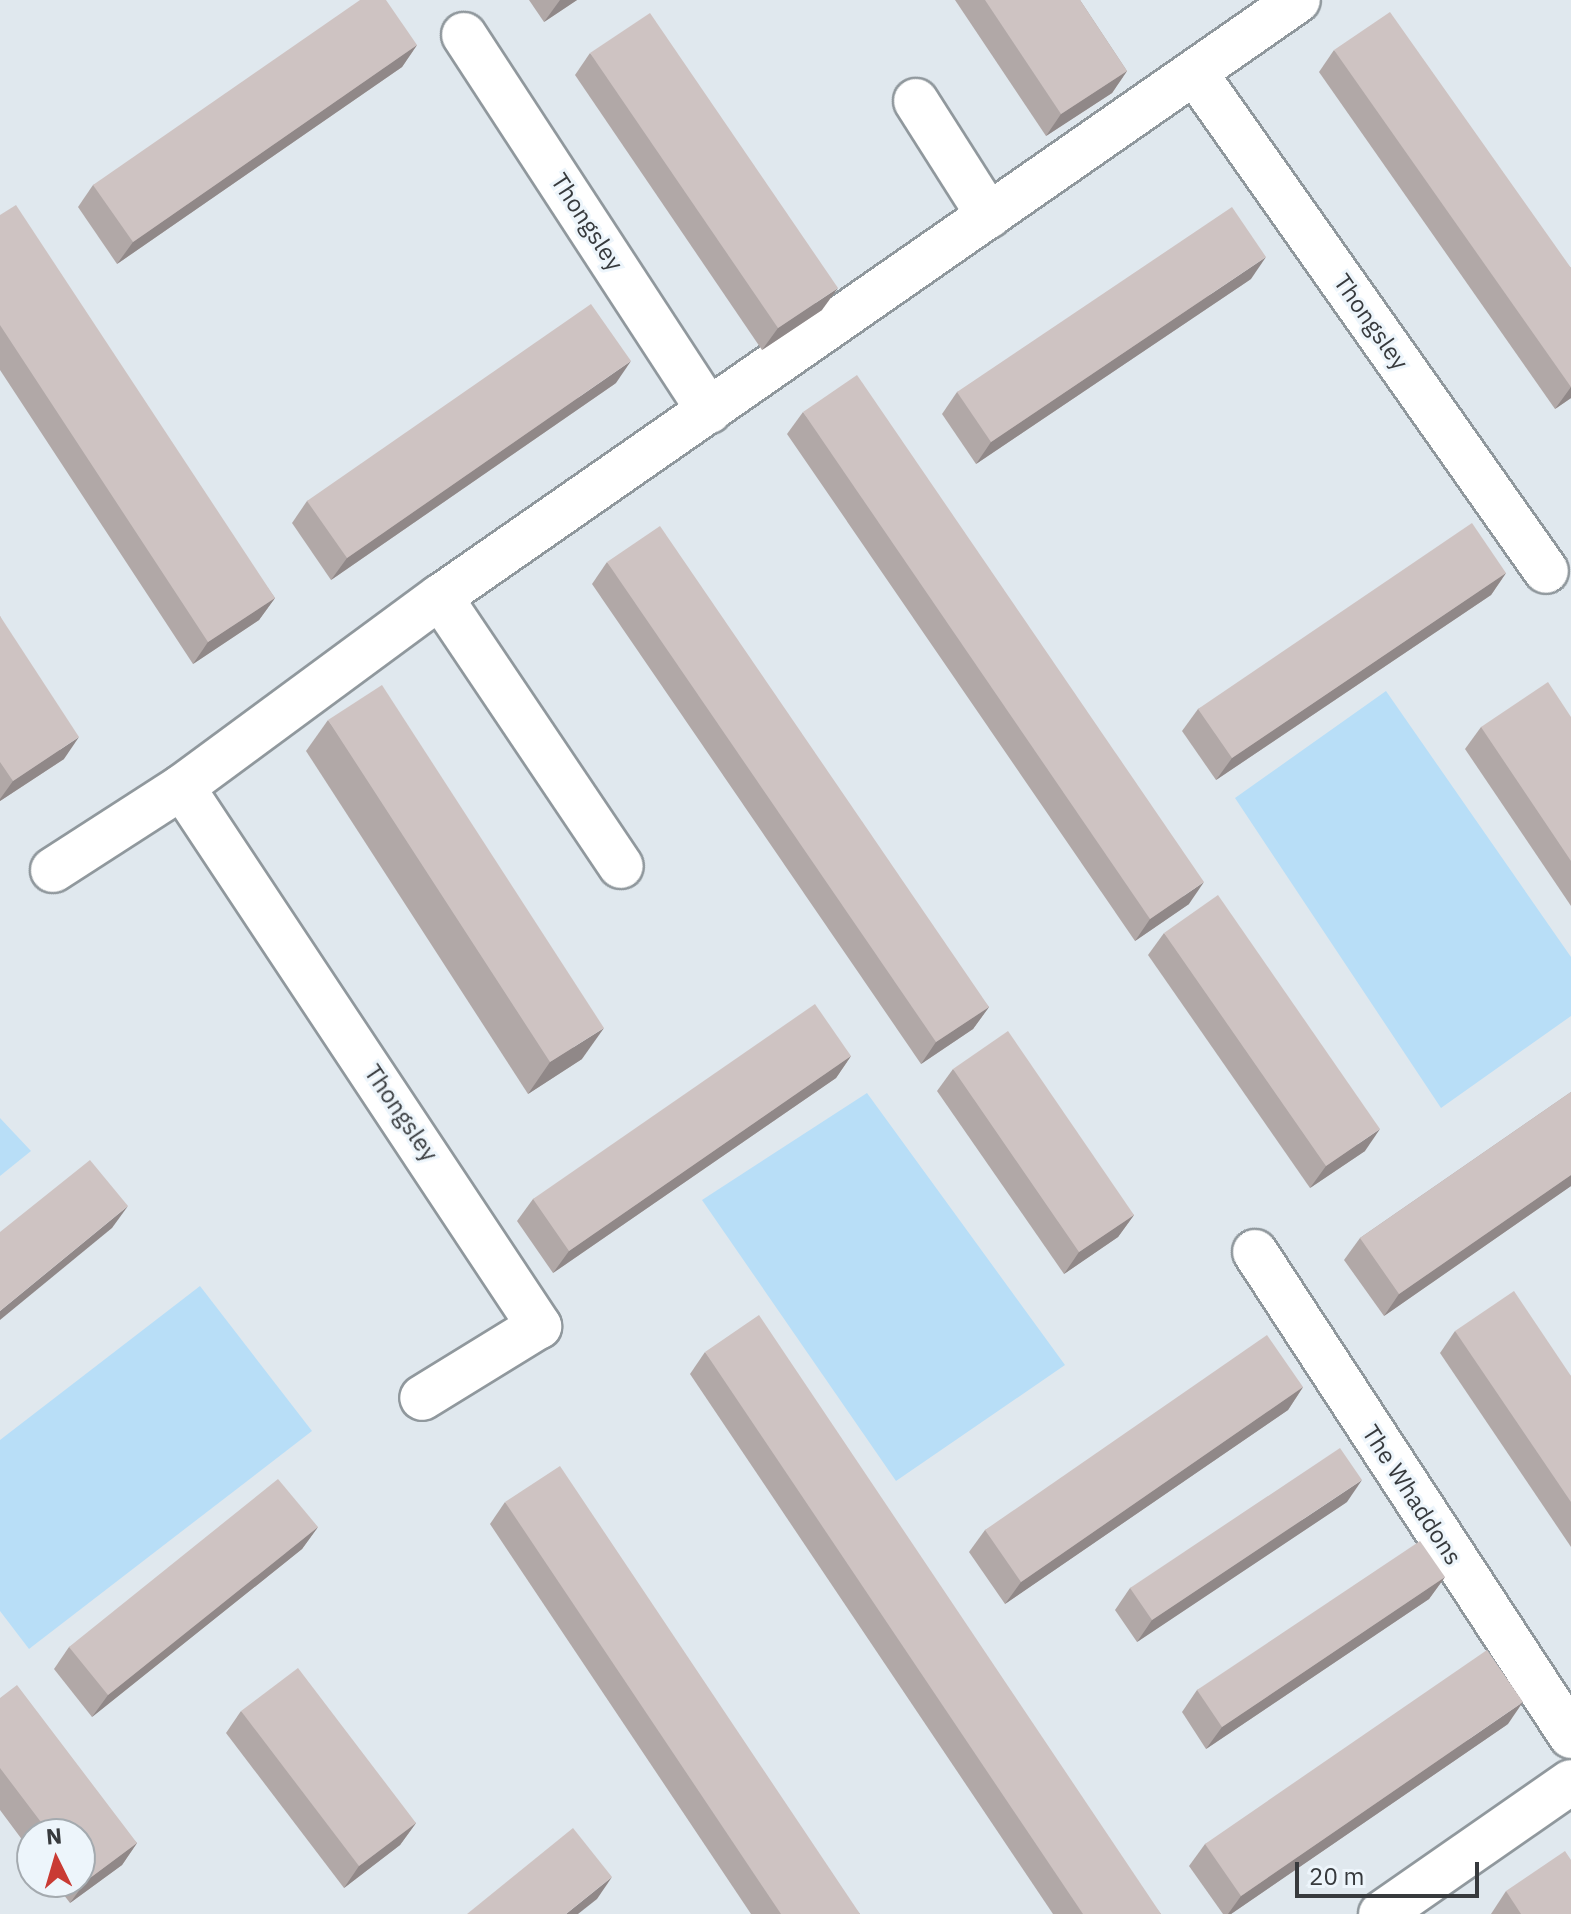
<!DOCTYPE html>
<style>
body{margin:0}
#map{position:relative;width:1571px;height:1914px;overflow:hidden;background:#e0e8ee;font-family:"IBM Plex Sans",sans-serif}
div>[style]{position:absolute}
.green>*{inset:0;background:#b8def7}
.roads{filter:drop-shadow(2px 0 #90989d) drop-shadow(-2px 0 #90989d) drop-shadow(0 2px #90989d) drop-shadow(0 -2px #90989d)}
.street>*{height:44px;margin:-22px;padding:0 22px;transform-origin:22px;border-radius:22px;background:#fff}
.wall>*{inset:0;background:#b1a8a7}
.shaded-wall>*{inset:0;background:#908888}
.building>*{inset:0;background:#cec3c2}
span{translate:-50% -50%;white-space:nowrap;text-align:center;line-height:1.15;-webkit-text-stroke:6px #edf5fb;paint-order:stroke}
.street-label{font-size:24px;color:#373a3d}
.north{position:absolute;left:16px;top:1818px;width:80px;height:80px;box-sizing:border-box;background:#edf5fb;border:2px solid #a4aaaf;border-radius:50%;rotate:355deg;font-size:22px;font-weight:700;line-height:32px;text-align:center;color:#373a3d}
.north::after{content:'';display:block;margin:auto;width:28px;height:36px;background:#c93b34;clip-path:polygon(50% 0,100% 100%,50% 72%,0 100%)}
.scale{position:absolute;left:1295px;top:1862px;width:184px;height:36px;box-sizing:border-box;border:4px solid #373a3d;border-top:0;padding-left:10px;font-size:24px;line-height:28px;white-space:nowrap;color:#373a3d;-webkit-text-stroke:6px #edf5fb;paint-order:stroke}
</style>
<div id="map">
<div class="green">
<i style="clip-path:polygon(1386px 691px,1571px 957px,1571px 1016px,1441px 1108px,1235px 798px)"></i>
<i style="clip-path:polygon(867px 1093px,1065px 1365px,896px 1481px,702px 1200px)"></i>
<i style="clip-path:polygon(0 1118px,31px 1151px,0 1176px)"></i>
<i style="clip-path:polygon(200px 1286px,312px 1431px,29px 1649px,0 1611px,0 1440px)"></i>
</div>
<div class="roads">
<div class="street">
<i style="left:464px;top:35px;width:449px;rotate:56.9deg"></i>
<i style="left:1195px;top:73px;width:609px;rotate:54.82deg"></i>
<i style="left:916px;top:101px;width:136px;rotate:57.6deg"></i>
<i style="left:440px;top:597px;width:324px;rotate:56.1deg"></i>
<i style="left:182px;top:787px;width:647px;rotate:56.48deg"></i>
<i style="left:539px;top:1326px;width:137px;rotate:148.4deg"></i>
<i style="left:53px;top:870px;width:153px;rotate:-32.8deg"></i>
<i style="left:182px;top:787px;width:320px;rotate:-36.4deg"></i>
<i style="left:440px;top:597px;width:1045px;rotate:-34.83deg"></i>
<i style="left:1255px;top:1252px;width:578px;rotate:56.86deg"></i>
<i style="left:1381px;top:1914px;width:231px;rotate:-34.8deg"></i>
</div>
</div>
<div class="wall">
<i style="clip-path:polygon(529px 0,577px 0,544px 22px)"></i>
<i style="clip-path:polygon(955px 0,1080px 0,1127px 71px,1112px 93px,1046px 136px)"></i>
<i style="clip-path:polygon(417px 45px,402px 67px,117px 264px,78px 207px,93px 185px)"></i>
<i style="clip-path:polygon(1334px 50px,1571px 268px,1571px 398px,1555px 409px,1319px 72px)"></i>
<i style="clip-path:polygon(590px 53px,822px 310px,762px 350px,575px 75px)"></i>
<i style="clip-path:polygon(0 215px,275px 598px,259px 620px,193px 664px,0 370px)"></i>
<i style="clip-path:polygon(1251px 279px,976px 464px,942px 414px,957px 392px)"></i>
<i style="clip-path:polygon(616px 383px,331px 580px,292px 523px,307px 501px)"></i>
<i style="clip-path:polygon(803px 412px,1189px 904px,1135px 941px,787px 434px)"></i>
<i style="clip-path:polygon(607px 562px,989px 1007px,973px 1029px,921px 1064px,592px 584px)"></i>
<i style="clip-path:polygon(1506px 573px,1491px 595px,1216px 780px,1182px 731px,1198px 709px)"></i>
<i style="clip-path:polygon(0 616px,64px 759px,0 801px)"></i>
<i style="clip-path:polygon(1571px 717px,1571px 906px,1465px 749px,1481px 727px)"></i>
<i style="clip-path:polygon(328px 720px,582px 1059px,528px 1094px,306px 751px)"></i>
<i style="clip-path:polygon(1164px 933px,1365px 1151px,1310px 1188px,1148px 955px)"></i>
<i style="clip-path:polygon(851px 1056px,836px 1078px,553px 1273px,517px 1221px,533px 1199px)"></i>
<i style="clip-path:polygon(953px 1069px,1134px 1215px,1118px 1237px,1064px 1274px,937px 1091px)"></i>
<i style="clip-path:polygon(1571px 1092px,1571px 1186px,1384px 1316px,1344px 1260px,1360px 1238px)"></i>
<i style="clip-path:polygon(1455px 1331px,1571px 1376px,1571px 1547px,1440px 1353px)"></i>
<i style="clip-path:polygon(705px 1352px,1161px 1914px,1053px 1914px,690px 1374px)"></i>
<i style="clip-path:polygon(1303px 1387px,1288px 1410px,1005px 1604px,969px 1552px,985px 1530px)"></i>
<i style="clip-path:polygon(505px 1502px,860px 1914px,751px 1914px,490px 1524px)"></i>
<i style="clip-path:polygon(1347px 1502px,1137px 1642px,1115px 1610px,1130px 1588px)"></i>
<i style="clip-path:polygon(318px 1527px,302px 1549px,92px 1717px,54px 1669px,69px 1647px)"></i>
<i style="clip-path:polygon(1445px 1577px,1429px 1599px,1206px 1749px,1182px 1712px,1197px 1690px)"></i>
<i style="clip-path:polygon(0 1698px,137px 1843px,122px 1865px,70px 1903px,54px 1882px,80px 1882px,80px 1834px,32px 1834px,32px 1853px,0 1810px)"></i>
<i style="clip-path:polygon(241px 1711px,416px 1823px,400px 1845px,344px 1888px,226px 1733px)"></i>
<i style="clip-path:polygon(1508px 1724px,1231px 1914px,1223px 1914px,1189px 1866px,1205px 1844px)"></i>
<i style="clip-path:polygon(1506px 1891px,1571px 1914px,1491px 1914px)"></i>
</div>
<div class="shaded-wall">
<i style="clip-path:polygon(560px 0,577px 0,544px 22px)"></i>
<i style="clip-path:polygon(417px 45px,402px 67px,117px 264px,133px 242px)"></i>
<i style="clip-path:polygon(1127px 71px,1112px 93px,1046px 136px,1061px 114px)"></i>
<i style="clip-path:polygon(1266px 257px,1251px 279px,976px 464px,991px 442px)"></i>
<i style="clip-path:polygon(838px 288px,822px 310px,762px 350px,778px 328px)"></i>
<i style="clip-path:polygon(631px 361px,616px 383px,331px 580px,347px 558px)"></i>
<i style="clip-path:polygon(1571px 387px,1571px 398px,1555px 409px)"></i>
<i style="clip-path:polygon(1506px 573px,1491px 595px,1216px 780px,1232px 758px)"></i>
<i style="clip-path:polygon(275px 598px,259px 620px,193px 664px,208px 642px)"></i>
<i style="clip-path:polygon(79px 737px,64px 759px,0 801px,0 799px,13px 781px)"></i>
<i style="clip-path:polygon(1204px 882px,1189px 904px,1135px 941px,1150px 919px)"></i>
<i style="clip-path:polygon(989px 1007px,973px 1029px,921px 1064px,936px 1042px)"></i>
<i style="clip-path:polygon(604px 1028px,582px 1059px,528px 1094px,550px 1062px)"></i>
<i style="clip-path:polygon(851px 1056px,836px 1078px,553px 1273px,569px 1251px)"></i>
<i style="clip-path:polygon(1380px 1129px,1365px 1151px,1310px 1188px,1326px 1166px)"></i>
<i style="clip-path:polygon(1571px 1175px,1571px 1186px,1384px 1316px,1399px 1294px)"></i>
<i style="clip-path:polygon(128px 1206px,112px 1228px,0 1320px,0 1311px)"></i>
<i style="clip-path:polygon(1134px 1215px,1118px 1237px,1064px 1274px,1079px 1252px)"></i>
<i style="clip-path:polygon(1303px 1387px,1288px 1410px,1005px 1604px,1021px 1582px)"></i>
<i style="clip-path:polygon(1362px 1480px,1347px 1502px,1137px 1642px,1152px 1620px)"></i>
<i style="clip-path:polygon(318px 1527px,302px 1549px,92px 1717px,108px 1695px)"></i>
<i style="clip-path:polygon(1445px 1577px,1429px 1599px,1206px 1749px,1222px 1727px)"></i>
<i style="clip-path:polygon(1523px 1702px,1508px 1724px,1231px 1914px,1228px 1914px,1241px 1896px)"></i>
<i style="clip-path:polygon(416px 1823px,400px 1845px,344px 1888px,359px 1866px)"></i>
<i style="clip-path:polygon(137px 1843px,122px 1865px,70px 1903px,86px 1881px)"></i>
<i style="clip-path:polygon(612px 1877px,597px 1899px,578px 1914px,566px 1914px)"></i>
</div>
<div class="building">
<i style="clip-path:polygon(360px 0,386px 0,417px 45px,133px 242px,93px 185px)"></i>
<i style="clip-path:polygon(985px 0,1080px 0,1127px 71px,1061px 114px)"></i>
<i style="clip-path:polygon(1390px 12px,1571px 268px,1571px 387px,1334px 50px)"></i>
<i style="clip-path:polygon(650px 13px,838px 288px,778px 328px,590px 53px)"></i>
<i style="clip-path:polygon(16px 205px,275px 598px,208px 642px,0 325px,0 215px)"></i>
<i style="clip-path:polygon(1232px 207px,1266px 257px,991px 442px,957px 392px)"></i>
<i style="clip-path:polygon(591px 304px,631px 361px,347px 558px,307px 501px)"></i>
<i style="clip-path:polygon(857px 375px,1204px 882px,1150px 919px,803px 412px)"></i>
<i style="clip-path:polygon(1472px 523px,1506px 573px,1232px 758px,1198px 709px)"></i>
<i style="clip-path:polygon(660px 526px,989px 1007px,936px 1042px,607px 562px)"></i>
<i style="clip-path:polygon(0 616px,79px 737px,13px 781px,0 762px)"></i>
<i style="clip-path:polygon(1548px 682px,1571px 717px,1571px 861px,1481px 727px)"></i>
<i style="clip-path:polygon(382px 685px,604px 1028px,550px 1062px,328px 720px)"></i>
<i style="clip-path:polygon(1218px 895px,1380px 1129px,1326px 1166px,1164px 933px)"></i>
<i style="clip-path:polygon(815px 1004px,851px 1056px,569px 1251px,533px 1199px)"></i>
<i style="clip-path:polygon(1008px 1031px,1134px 1215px,1079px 1252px,953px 1069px)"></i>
<i style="clip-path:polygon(1571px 1092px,1571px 1175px,1399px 1294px,1360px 1238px)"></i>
<i style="clip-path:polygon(90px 1160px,128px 1206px,0 1311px,0 1232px)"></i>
<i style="clip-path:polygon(1514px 1291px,1571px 1376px,1571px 1502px,1455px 1331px)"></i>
<i style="clip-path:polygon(759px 1315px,1161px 1914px,1083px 1914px,705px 1352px)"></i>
<i style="clip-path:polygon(1267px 1335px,1303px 1387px,1021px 1582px,985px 1530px)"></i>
<i style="clip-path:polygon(1340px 1448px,1362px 1480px,1152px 1620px,1130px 1588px)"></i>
<i style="clip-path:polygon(560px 1466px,860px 1914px,781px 1914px,505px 1502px)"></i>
<i style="clip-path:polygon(278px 1479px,318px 1527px,108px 1695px,69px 1647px)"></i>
<i style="clip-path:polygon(1420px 1541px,1445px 1577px,1222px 1727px,1197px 1690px)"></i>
<i style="clip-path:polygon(1487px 1650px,1523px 1702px,1241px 1896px,1205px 1844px)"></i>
<i style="clip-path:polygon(298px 1668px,416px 1823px,359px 1866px,241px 1711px)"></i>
<i style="clip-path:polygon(17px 1685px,137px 1843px,86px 1881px,80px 1874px,80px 1834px,50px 1834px,0 1768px,0 1698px)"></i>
<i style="clip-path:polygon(573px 1828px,612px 1877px,566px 1914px,467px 1914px)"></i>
<i style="clip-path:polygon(1565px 1851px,1571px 1860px,1571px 1914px,1521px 1914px,1506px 1891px)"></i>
</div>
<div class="street-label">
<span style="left:587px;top:222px;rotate:57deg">Thongsley</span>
<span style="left:1371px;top:322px;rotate:55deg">Thongsley</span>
<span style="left:401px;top:1113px;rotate:56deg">Thongsley</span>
<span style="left:1412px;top:1495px;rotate:57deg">The Whaddons</span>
</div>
<div class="north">N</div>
<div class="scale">20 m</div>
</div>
